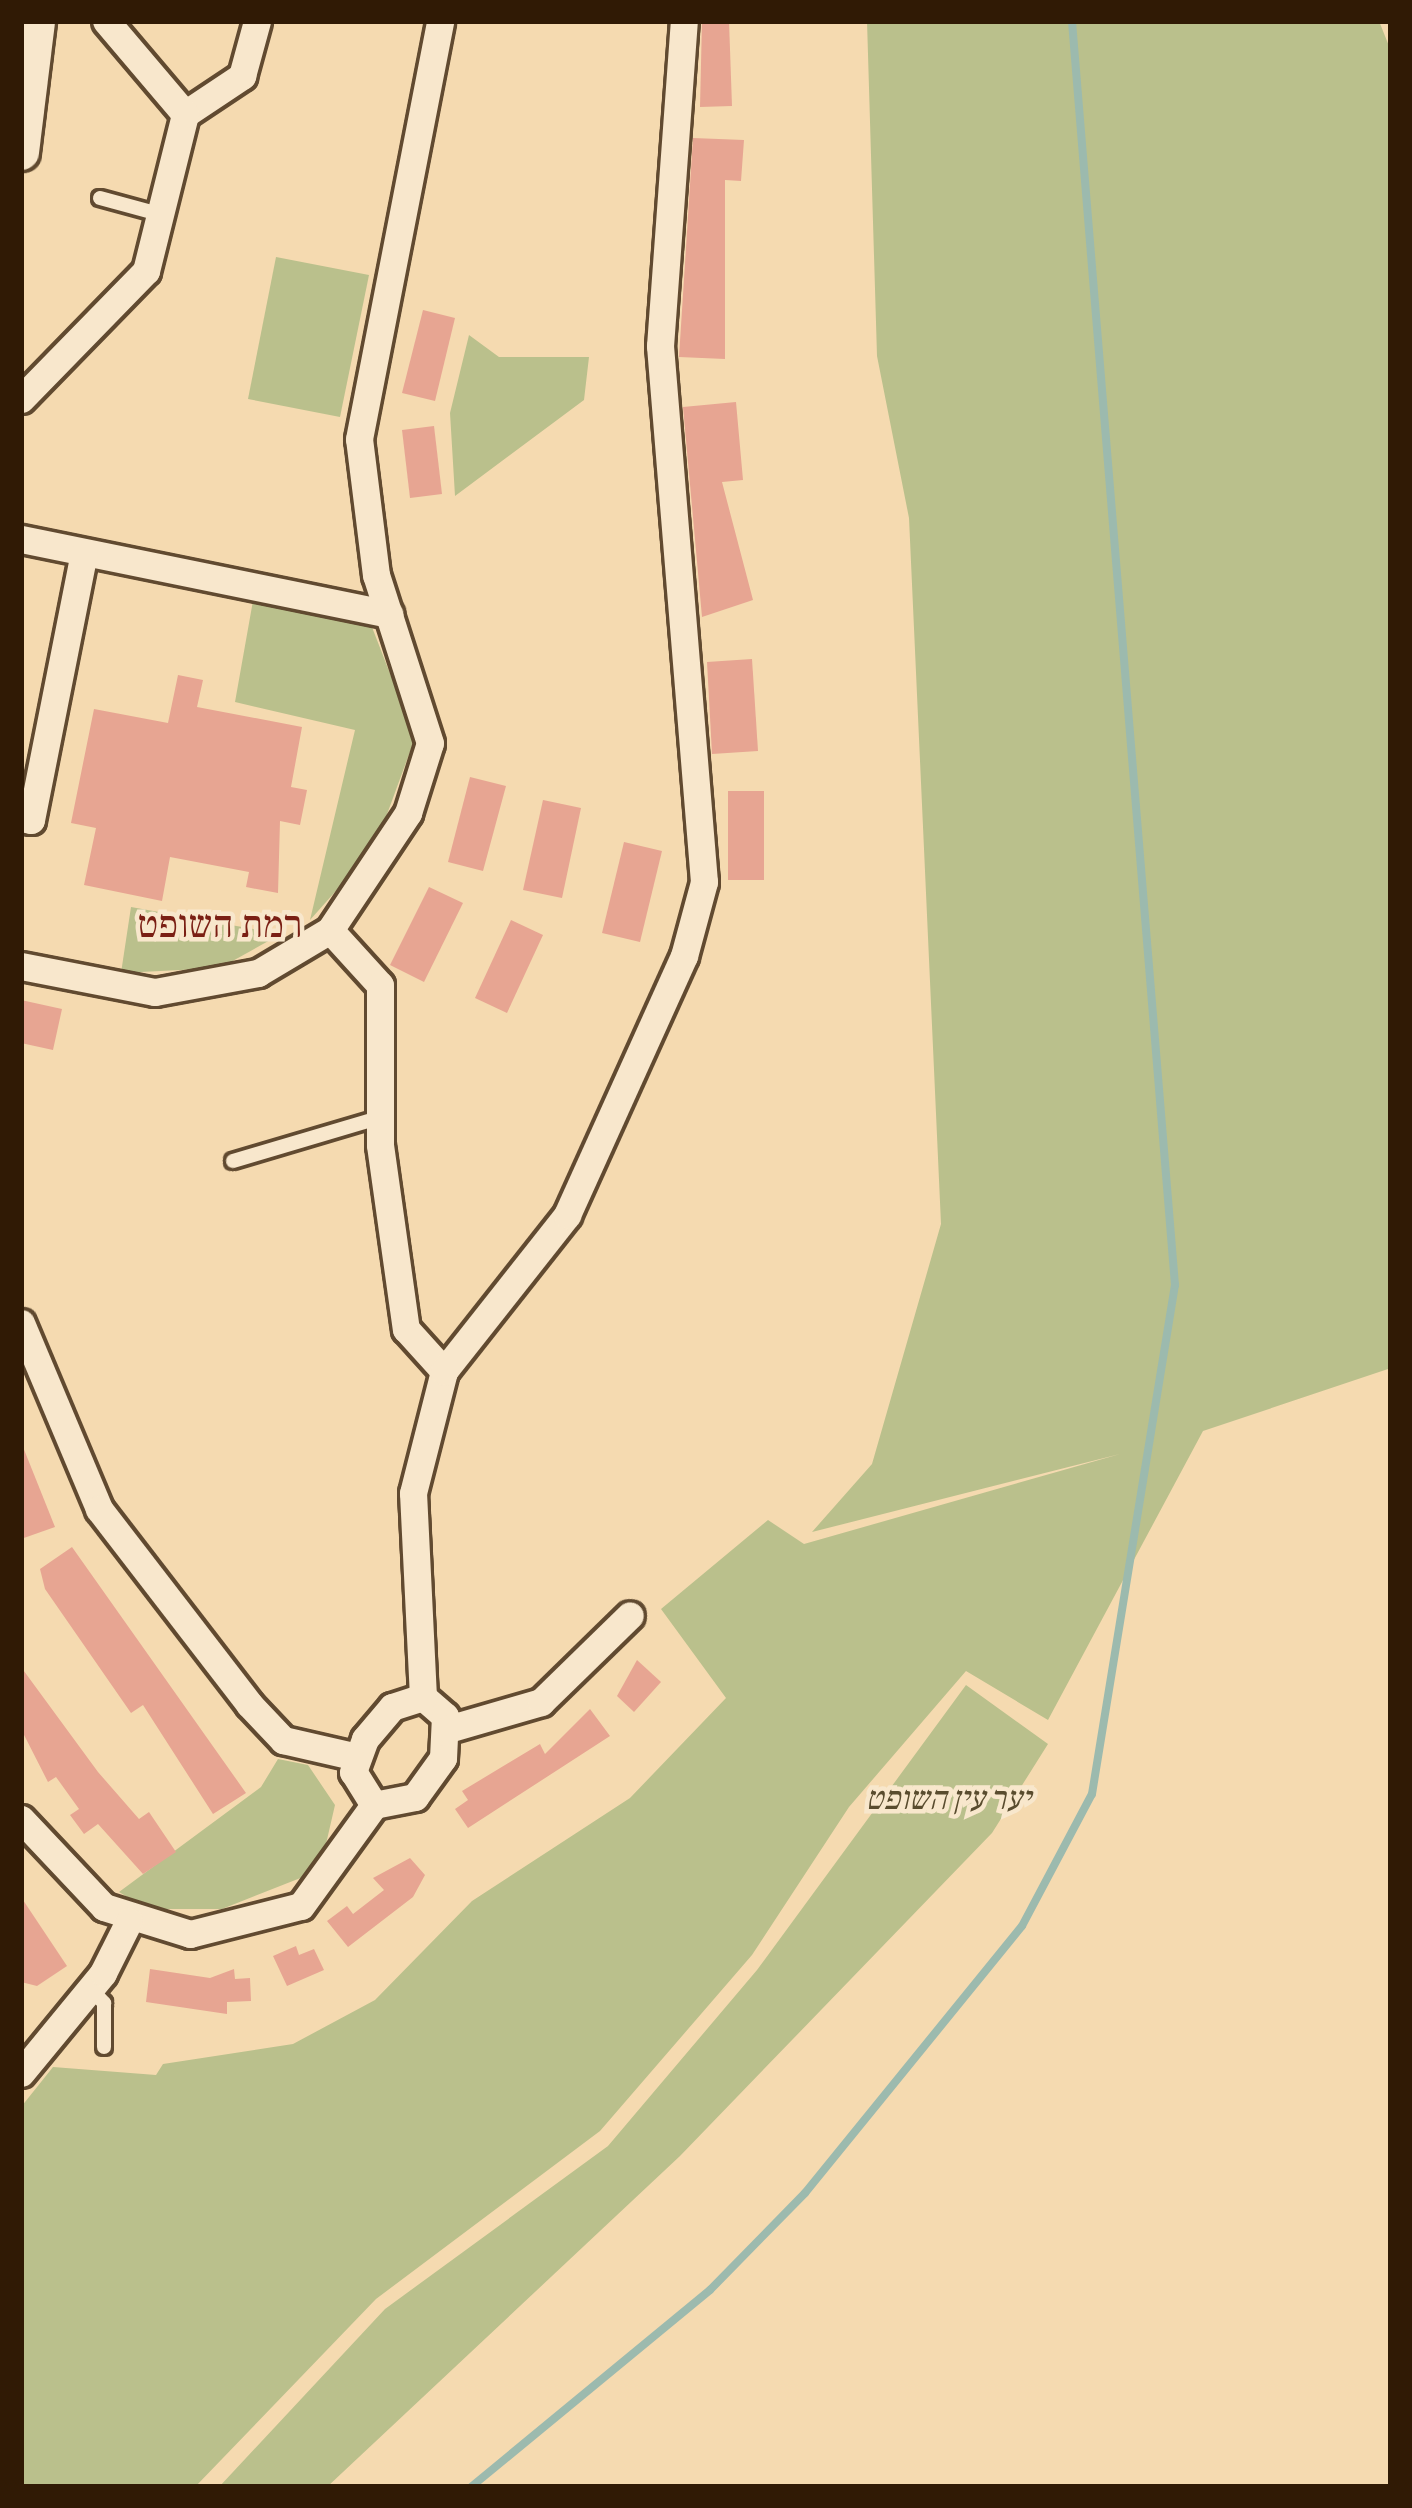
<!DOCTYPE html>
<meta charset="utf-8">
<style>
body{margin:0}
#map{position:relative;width:1412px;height:2508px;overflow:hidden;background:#f5dab0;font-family:Alegreya,"Frank Ruhl Libre",serif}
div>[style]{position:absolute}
.green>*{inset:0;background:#bac08c}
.stream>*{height:8px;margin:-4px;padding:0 4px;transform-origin:4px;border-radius:4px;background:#9cbaae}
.building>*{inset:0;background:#e7a592}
.roads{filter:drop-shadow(3px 0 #614a30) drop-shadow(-3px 0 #614a30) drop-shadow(0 3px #614a30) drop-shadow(0 -3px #614a30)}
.lane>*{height:14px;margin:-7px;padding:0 7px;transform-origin:7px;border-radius:7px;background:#f8e7cc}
.street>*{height:27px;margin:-13.5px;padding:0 13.5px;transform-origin:13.5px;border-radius:13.5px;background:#f8e7cc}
.secondary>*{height:36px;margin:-18px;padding:0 18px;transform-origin:18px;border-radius:18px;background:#f8e7cc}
span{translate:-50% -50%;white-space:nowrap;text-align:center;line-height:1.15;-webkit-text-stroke:9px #f8e7cc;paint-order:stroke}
.park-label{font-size:33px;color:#594c2e;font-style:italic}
.quarter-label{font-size:39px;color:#7a1f14}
.frame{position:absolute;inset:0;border:24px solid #301a05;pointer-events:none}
</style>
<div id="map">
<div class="green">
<i style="clip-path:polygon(867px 21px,1379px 21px,1391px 51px,1391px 1368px,1203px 1431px,1048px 1720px,966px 1671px,849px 1807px,752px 1955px,600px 2131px,376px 2299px,195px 2487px,21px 2487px,21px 2107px,53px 2067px,156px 2075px,163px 2064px,293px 2044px,375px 2000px,472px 1901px,630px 1798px,726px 1698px,661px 1609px,768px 1520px,804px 1544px,1120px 1454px,812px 1532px,872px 1464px,941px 1224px,909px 518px,877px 356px)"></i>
<i style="clip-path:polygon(276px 257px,369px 275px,340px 417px,248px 399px)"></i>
<i style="clip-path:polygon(469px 335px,499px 357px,589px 357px,584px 400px,455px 496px,450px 413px)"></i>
<i style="clip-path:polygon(254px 595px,370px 622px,415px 738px,375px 847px,310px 920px,355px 730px,235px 702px)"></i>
<i style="clip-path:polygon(131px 907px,281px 934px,220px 968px,121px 973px)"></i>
<i style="clip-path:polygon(966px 1685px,1048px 1744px,992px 1833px,680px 2156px,327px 2487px,219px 2487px,385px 2309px,608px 2146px,757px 1970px)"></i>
<i style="clip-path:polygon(278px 1759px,308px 1765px,335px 1805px,323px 1857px,303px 1877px,222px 1909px,147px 1909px,119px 1892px,261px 1787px)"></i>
</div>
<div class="stream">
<i style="left:471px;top:2487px;width:310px;rotate:-39.5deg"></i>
<i style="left:710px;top:2290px;width:136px;rotate:-45.6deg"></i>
<i style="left:805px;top:2193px;width:344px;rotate:-50.9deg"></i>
<i style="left:1022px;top:1926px;width:149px;rotate:-62.1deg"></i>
<i style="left:1092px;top:1794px;width:516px;rotate:-80.74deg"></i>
<i style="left:1175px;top:1285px;width:1268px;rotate:-94.66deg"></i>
</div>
<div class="building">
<i style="clip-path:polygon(702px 21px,729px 21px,732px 106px,700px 107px)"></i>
<i style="clip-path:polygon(693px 138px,744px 140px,741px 181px,725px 180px,725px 359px,679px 357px)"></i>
<i style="clip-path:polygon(423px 310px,455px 318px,435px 401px,402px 393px)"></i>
<i style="clip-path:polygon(736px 402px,743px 480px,722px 482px,753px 600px,702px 617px,683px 407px)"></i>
<i style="clip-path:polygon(434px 426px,442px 494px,410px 498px,402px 430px)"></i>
<i style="clip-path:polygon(752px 659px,758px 751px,712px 754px,707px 662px)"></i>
<i style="clip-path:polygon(178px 675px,203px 680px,197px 707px,302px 727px,291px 787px,307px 790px,300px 825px,280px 821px,278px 893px,246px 887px,249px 872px,170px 857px,162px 901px,84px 885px,96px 828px,71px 823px,94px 709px,168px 723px)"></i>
<i style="clip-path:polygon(470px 777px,506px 786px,483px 871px,448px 862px)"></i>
<i style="clip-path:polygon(728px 791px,764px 791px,764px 880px,728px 880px)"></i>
<i style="clip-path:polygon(543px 800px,581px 808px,562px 898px,523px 890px)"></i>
<i style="clip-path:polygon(624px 842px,662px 851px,640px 942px,602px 933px)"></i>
<i style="clip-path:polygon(429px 887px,463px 903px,424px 982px,390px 965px)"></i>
<i style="clip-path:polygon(511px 920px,543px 935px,507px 1013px,475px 998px)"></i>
<i style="clip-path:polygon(21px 1000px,62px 1009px,53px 1050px,21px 1043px)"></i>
<i style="clip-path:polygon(21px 1442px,55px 1527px,21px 1539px)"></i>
<i style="clip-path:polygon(72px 1547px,246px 1793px,213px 1814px,143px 1705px,131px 1713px,45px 1589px,40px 1569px)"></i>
<i style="clip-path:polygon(637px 1660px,661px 1682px,634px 1712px,617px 1696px)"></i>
<i style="clip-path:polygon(21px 1667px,98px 1772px,139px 1819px,149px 1812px,176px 1852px,143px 1874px,98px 1824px,84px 1834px,70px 1815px,79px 1809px,56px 1777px,48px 1782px,21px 1729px)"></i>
<i style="clip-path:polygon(590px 1709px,610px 1736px,468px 1828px,455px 1809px,468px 1800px,462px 1791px,540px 1744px,545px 1754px)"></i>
<i style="clip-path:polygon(410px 1858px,425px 1875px,413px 1897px,348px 1947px,327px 1921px,347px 1906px,353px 1914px,384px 1890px,373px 1878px)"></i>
<i style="clip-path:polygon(21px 1897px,67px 1966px,37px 1986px,21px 1982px)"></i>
<i style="clip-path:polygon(296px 1946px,299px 1955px,314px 1949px,324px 1970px,287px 1986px,273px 1956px)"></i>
<i style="clip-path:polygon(150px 1969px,210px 1978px,234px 1969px,235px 1979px,250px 1978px,251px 2001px,227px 2002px,227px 2014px,146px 2002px)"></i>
</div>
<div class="roads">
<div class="lane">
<i style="left:100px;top:198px;width:61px;rotate:15.2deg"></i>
<i style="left:233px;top:1161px;width:151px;rotate:-16.5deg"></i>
<i style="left:90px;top:1988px;width:21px;rotate:47deg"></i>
<i style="left:104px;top:2003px;width:44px;rotate:90deg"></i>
</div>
<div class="street">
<i style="left:185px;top:114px;width:69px;rotate:-33.7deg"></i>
<i style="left:242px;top:76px;width:57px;rotate:-74.7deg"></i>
<i style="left:21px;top:399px;width:179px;rotate:-45.7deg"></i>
<i style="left:146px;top:271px;width:162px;rotate:-76deg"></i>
<i style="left:185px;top:114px;width:122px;rotate:-130.3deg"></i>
<i style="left:21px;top:539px;width:376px;rotate:11.5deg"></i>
<i style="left:21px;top:818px;width:10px;rotate:11deg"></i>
<i style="left:31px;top:820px;width:272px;rotate:-78.8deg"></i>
<i style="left:330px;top:930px;width:74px;rotate:47.7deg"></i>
<i style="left:380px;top:985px;width:160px;rotate:90deg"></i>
<i style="left:380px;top:1145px;width:186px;rotate:82deg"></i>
<i style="left:406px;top:1329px;width:57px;rotate:47.9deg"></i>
<i style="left:21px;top:966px;width:136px;rotate:11deg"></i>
<i style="left:155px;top:992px;width:105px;rotate:-10.5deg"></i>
<i style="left:258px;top:973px;width:84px;rotate:-30.8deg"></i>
<i style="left:330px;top:930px;width:141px;rotate:-56.3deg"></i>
<i style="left:408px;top:813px;width:73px;rotate:-72.6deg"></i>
<i style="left:430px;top:743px;width:176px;rotate:-107.8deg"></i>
<i style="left:376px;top:575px;width:137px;rotate:-97.1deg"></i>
<i style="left:359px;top:439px;width:426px;rotate:-79deg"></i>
<i style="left:21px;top:1323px;width:202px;rotate:67.2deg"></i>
<i style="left:99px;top:1509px;width:246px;rotate:52.4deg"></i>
<i style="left:249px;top:1704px;width:50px;rotate:46.6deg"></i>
<i style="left:283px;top:1740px;width:76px;rotate:12.9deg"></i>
<i style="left:423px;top:1697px;width:204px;rotate:-92.8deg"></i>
<i style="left:413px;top:1493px;width:126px;rotate:-75.7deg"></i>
<i style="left:444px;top:1371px;width:199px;rotate:-51.7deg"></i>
<i style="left:567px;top:1215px;width:284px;rotate:-65.7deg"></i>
<i style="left:684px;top:956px;width:77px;rotate:-74.9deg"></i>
<i style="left:704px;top:882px;width:538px;rotate:-94.69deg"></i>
<i style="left:660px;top:346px;width:326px;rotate:-85.8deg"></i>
<i style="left:423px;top:1697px;width:29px;rotate:41deg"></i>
<i style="left:445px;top:1716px;width:42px;rotate:92.7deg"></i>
<i style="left:443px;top:1758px;width:48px;rotate:125.7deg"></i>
<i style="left:415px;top:1797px;width:42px;rotate:169deg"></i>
<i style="left:374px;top:1805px;width:39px;rotate:-122deg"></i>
<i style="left:353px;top:1772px;width:35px;rotate:-70deg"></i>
<i style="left:365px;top:1739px;width:42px;rotate:-49.8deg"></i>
<i style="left:392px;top:1707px;width:33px;rotate:-18deg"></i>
<i style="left:448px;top:1729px;width:97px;rotate:-16.2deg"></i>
<i style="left:541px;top:1702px;width:124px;rotate:-44.3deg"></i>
<i style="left:21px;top:1819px;width:121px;rotate:46.7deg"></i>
<i style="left:104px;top:1907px;width:90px;rotate:17.4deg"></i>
<i style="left:190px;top:1934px;width:114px;rotate:-14.2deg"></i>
<i style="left:301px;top:1906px;width:125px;rotate:-54.1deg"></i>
<i style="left:21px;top:2073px;width:129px;rotate:-50.6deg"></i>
<i style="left:103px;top:1973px;width:58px;rotate:-63.4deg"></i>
</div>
<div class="secondary">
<i style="left:21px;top:152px;width:132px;rotate:-83deg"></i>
</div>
</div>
<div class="park-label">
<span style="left:948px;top:1798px">יער עין השופט</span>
</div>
<div class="quarter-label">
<span style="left:220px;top:924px">רמת השופט</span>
</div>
<div class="frame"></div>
</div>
